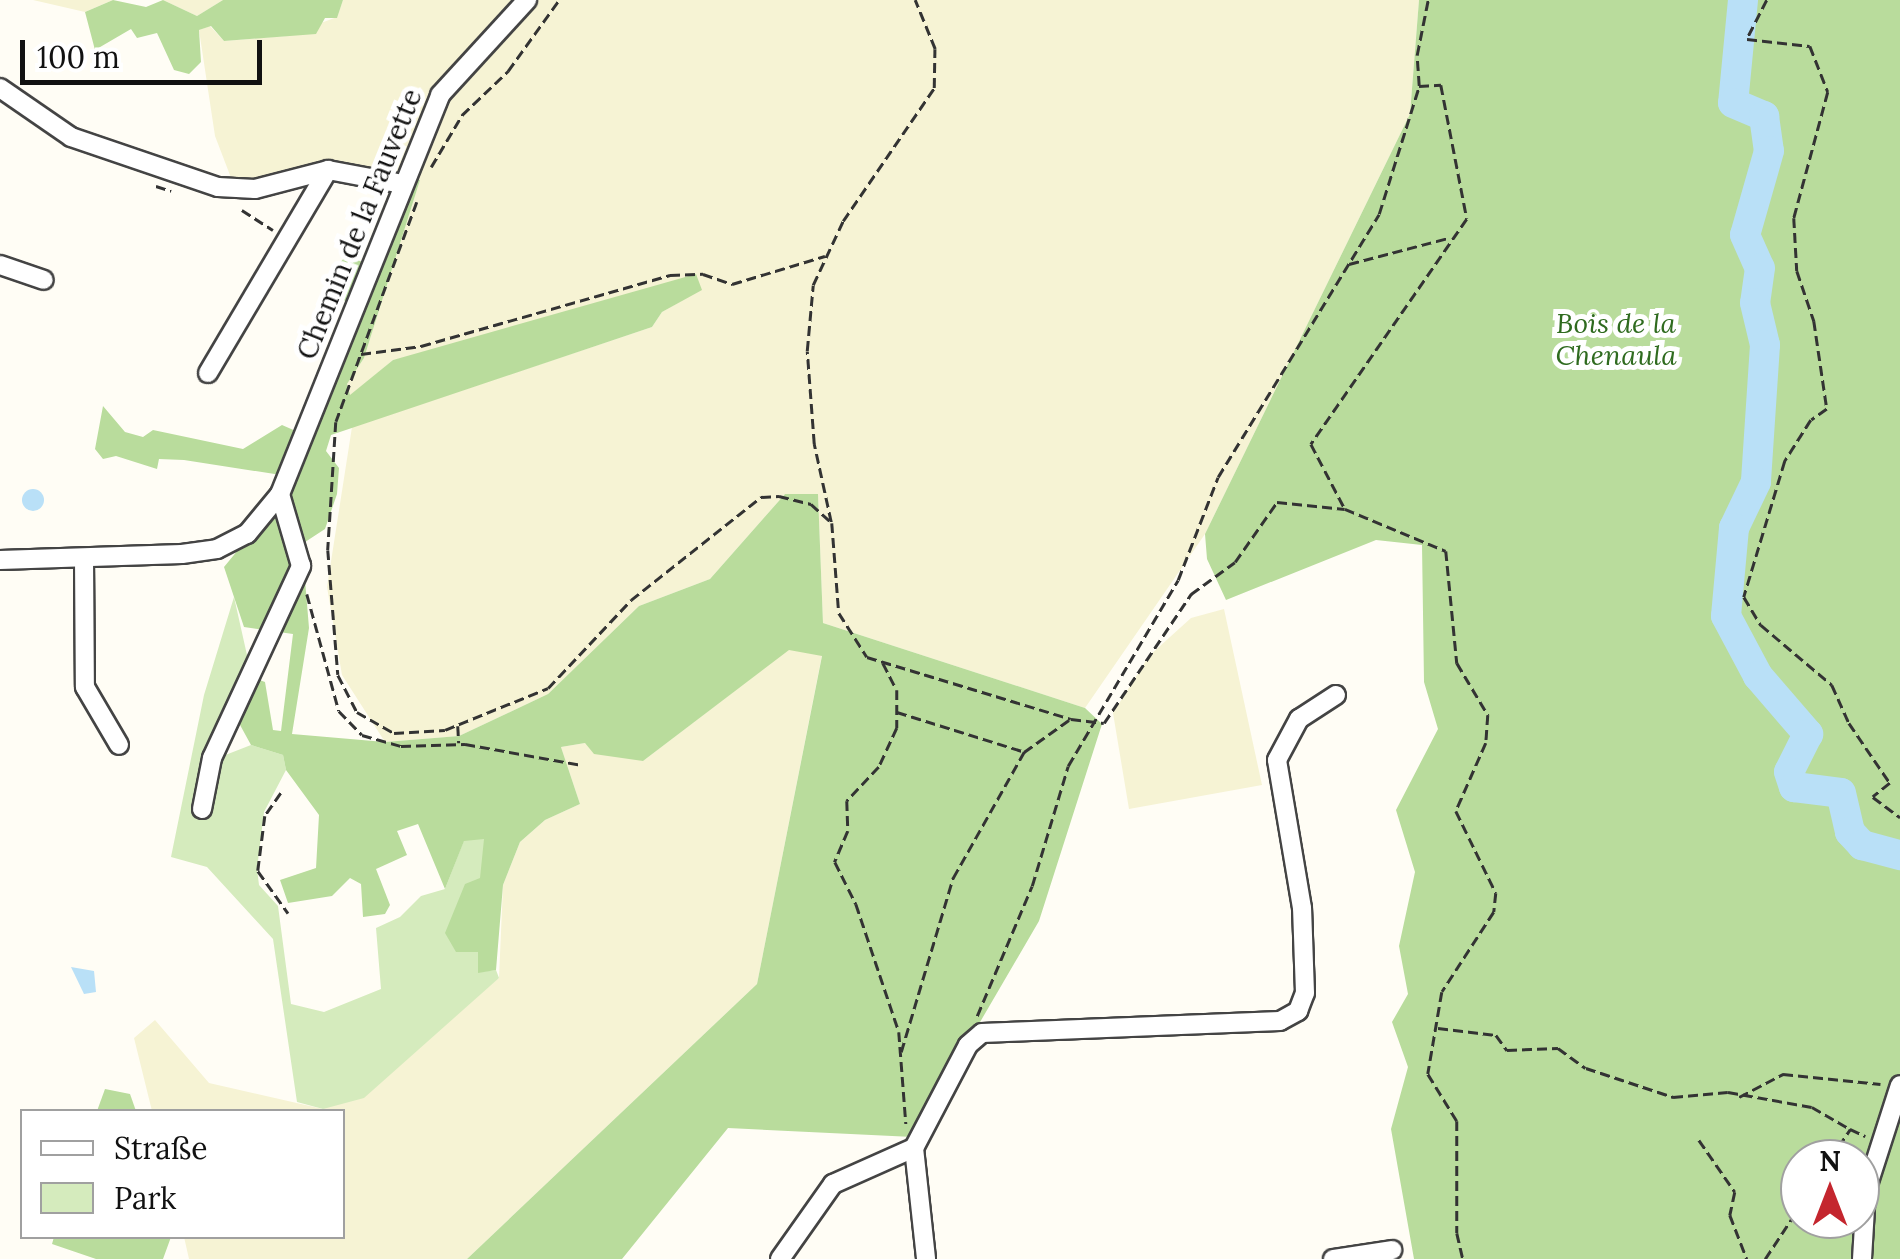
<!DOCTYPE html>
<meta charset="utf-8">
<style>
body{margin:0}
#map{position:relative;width:1900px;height:1259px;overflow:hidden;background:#fffdf5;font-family:Lora,serif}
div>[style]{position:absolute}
.farmland>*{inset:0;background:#f6f3d4}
.green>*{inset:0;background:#d5ebbd}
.forest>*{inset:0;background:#b9dc9c}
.water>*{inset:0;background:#b9e0f7}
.round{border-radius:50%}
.river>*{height:30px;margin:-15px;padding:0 15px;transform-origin:15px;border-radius:15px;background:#b9e0f7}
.path>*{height:2.5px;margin-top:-1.25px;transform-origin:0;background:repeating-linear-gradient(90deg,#333 0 10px,transparent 0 15px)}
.roads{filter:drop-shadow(2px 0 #444) drop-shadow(-2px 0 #444) drop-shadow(0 2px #444) drop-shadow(0 -2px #444)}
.minor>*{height:18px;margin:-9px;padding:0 9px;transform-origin:9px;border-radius:9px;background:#fff}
span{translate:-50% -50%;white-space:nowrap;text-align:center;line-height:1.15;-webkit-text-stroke:10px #fff;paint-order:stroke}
.street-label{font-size:28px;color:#111}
.park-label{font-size:28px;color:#2f6b1f;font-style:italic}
.legend{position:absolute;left:20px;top:1109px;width:325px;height:130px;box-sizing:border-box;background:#fff;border:2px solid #a0a0a0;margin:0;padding:12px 18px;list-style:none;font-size:30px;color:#111}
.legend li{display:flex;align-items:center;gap:20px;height:50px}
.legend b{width:50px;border:2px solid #a0a0a0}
.north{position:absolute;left:1780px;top:1139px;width:100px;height:100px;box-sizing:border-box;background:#fff;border:2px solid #a0a0a0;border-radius:50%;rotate:0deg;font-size:28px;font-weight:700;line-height:40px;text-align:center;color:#111}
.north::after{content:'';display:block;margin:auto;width:35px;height:45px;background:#c4262e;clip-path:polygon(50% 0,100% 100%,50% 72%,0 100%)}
.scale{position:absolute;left:20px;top:40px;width:242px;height:45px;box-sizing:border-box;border:5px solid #111;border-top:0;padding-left:12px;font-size:30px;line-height:35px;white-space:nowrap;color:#111;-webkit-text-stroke:8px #fff;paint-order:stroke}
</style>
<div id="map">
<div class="farmland">
<i style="clip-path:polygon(33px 0,113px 0,85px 12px)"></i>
<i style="clip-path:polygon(163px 0,223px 0,197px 16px)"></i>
<i style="clip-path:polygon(343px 0,1419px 0,1410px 114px,1205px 534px,1085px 708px,823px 623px,818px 495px,785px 494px,710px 579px,639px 606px,548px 694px,459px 736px,385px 742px,342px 675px,327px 587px,352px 427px,652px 327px,662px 312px,702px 289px,393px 360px,350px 396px,347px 384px,364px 358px,420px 180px,322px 163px,233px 183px,215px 136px,199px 30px,210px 26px,224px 41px,286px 36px,337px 17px)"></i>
<i style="clip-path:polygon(1224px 609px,1262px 785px,1129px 809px,1113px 713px,1149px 656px,1191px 618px)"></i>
<i style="clip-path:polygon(789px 649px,822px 655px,757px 984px,467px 1259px,189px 1259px,184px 1237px,342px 1236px,342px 1112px,152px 1111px,134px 1038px,155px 1020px,209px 1083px,323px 1109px,499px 978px,503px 885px,520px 842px,545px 820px,580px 804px,561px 747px,585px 743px,643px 761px)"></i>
</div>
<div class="green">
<i style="clip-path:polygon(234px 597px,249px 664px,210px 761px,251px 745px,283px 755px,286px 770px,264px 812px,257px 869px,259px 885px,278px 906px,291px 1004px,324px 1012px,381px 989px,376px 928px,400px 917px,421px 896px,445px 889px,464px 840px,484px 838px,486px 849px,478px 972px,496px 970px,499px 978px,364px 1098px,323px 1109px,297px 1102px,273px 939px,207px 867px,171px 857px,204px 695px)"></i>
</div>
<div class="forest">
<i style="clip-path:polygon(113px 0,146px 7px,163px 0,197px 16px,223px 0,343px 0,337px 18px,325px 18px,316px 34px,224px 41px,211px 26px,199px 30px,201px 62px,189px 74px,174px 70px,157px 33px,137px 38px,131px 29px,95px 50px,85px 12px)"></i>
<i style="clip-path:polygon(evenodd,1419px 0,1900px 0,1900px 1259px,1414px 1259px,1391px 1129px,1408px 1067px,1392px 1022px,1408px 994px,1399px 946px,1415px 872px,1396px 810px,1438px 729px,1424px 682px,1422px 545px,1376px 540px,1226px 600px,1207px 559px,1205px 534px,1410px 114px,1419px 0,1800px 1159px,1860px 1159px,1860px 1219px,1800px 1219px,1800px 1159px)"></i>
<i style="clip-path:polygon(408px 178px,420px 180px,364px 358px,347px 384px,350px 395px,393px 360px,696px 274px,702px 290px,662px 312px,652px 327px,331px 435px,326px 451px,339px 468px,337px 494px,325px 529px,302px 544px,309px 628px,292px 734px,385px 742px,459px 736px,548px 694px,639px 606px,710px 579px,785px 494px,818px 494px,823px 623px,1085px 708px,1102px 724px,1039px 921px,913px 1137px,728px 1128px,622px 1259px,467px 1259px,757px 984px,822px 656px,789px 650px,643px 761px,594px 754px,585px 743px,561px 747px,580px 804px,545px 820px,520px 842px,503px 885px,496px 970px,478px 973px,478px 952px,456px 952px,445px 933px,465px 884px,480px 878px,484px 839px,464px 841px,445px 889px,418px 824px,397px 831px,407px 855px,376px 869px,390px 905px,385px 914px,363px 917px,361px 884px,350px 878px,332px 896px,288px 903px,280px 880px,316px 868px,319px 815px,286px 770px,283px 755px,251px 745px,234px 714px,254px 678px,265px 682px,273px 730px,281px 731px,293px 634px,244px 627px,224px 567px,252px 533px,353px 323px,333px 270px,346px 256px,374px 266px)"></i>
<i style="clip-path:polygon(103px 406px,125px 432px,143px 437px,153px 430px,243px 449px,282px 425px,298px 432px,281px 475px,184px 460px,159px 459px,157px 469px,116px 456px,103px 459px,95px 449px)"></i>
<i style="clip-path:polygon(105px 1089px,130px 1094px,136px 1111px,97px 1111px)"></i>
<i style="clip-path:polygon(54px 1237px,54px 1236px,171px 1237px,163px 1259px,96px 1259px,52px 1244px)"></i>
</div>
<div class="water">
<i class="round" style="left:22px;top:489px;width:22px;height:22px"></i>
<i style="clip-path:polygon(71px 967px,94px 971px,96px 992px,84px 994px)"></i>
</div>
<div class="river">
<i style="left:1743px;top:0;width:103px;rotate:95.5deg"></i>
<i style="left:1733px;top:103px;width:34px;rotate:23deg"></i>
<i style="left:1764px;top:116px;width:35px;rotate:82deg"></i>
<i style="left:1769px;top:151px;width:87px;rotate:105.9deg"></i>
<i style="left:1745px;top:235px;width:36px;rotate:66deg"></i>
<i style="left:1760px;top:268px;width:35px;rotate:98deg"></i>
<i style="left:1755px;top:303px;width:43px;rotate:76.6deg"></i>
<i style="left:1765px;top:345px;width:137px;rotate:93.8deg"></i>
<i style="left:1756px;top:482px;width:51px;rotate:115.6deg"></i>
<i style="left:1734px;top:528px;width:88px;rotate:95.2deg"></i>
<i style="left:1726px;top:616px;width:68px;rotate:61.9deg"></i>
<i style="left:1758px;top:676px;width:77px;rotate:49.2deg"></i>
<i style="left:1808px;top:734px;width:42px;rotate:116.6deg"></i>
<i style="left:1789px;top:772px;width:16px;rotate:72deg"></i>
<i style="left:1794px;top:787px;width:47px;rotate:7.3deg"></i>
<i style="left:1841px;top:793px;width:40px;rotate:77deg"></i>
<i style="left:1850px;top:832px;width:18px;rotate:47deg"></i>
<i style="left:1862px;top:845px;width:39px;rotate:15deg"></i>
</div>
<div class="path">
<i style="left:1767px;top:0;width:44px;rotate:117.1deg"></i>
<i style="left:1747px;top:39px;width:63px;rotate:6.3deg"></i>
<i style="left:1810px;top:46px;width:49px;rotate:68.6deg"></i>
<i style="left:1828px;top:92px;width:131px;rotate:105.1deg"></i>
<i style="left:1794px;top:218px;width:53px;rotate:86.8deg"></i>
<i style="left:1797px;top:271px;width:53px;rotate:71.2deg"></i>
<i style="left:1814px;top:321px;width:89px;rotate:81.6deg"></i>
<i style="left:1827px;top:409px;width:19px;rotate:145deg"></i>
<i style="left:1811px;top:420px;width:49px;rotate:122.4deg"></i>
<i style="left:1785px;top:461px;width:142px;rotate:106.8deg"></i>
<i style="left:1744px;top:597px;width:33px;rotate:59deg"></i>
<i style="left:1761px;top:625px;width:93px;rotate:40.2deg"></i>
<i style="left:1832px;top:685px;width:42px;rotate:65.9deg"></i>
<i style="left:1849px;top:723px;width:73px;rotate:55.7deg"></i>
<i style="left:1890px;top:783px;width:22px;rotate:141deg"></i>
<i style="left:1873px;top:797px;width:34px;rotate:37deg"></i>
<i style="left:1419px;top:86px;width:22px;rotate:-3deg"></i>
<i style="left:1441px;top:85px;width:136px;rotate:79deg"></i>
<i style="left:1467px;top:219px;width:274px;rotate:124.7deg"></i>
<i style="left:1311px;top:444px;width:73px;rotate:62.4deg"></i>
<i style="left:1345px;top:509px;width:109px;rotate:22.6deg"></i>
<i style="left:1446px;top:551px;width:113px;rotate:84.4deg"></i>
<i style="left:1457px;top:663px;width:61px;rotate:59.2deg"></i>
<i style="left:1488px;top:715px;width:28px;rotate:94deg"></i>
<i style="left:1486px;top:743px;width:74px;rotate:113.8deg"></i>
<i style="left:1456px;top:811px;width:91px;rotate:64deg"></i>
<i style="left:1496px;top:893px;width:19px;rotate:96deg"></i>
<i style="left:1494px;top:912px;width:95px;rotate:123deg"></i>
<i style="left:1442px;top:992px;width:83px;rotate:99.7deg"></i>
<i style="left:1428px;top:1074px;width:55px;rotate:58.3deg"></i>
<i style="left:1457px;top:1121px;width:112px;rotate:90deg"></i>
<i style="left:1457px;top:1233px;width:27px;rotate:77deg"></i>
<i style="left:431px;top:167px;width:61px;rotate:-59.2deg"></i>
<i style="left:462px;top:115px;width:64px;rotate:-43.7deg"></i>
<i style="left:508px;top:71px;width:87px;rotate:-54.3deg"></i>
<i style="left:156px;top:186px;width:16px;rotate:18deg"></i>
<i style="left:417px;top:202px;width:234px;rotate:110.2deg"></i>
<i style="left:336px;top:422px;width:128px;rotate:93.6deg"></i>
<i style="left:328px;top:550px;width:125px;rotate:85.4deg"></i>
<i style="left:338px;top:675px;width:42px;rotate:62.8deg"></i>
<i style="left:357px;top:712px;width:43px;rotate:29.6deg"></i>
<i style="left:394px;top:733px;width:51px;rotate:-3.4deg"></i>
<i style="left:445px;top:730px;width:111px;rotate:-22.2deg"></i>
<i style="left:548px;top:688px;width:121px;rotate:-46.7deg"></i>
<i style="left:631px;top:600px;width:166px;rotate:-38.4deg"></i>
<i style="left:761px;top:497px;width:18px;rotate:-3deg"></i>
<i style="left:779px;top:496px;width:33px;rotate:14deg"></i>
<i style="left:811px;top:504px;width:28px;rotate:42deg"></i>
<i style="left:832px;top:523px;width:90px;rotate:85.6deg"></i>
<i style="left:839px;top:613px;width:52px;rotate:57.5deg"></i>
<i style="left:867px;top:657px;width:213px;rotate:16.9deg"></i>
<i style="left:1071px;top:719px;width:33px;rotate:7deg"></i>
<i style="left:1104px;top:723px;width:156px;rotate:-56deg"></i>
<i style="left:1191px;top:594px;width:54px;rotate:-36deg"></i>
<i style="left:1235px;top:562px;width:73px;rotate:-55deg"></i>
<i style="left:1277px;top:502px;width:68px;rotate:5.9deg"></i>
<i style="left:242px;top:210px;width:37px;rotate:33deg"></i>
<i style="left:1349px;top:264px;width:102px;rotate:-14.7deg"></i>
<i style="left:361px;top:354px;width:61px;rotate:-7.6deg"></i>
<i style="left:421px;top:346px;width:259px;rotate:-15.9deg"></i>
<i style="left:670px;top:275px;width:33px;rotate:-2deg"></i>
<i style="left:703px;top:274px;width:31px;rotate:19deg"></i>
<i style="left:732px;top:284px;width:97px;rotate:-16.8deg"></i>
<i style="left:831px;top:522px;width:80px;rotate:-102.3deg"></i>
<i style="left:814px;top:444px;width:93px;rotate:-94.3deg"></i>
<i style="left:807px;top:351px;width:66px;rotate:-84.8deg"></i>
<i style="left:813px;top:285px;width:71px;rotate:-64.9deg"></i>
<i style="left:843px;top:221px;width:161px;rotate:-55.6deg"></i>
<i style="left:934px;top:88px;width:39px;rotate:-89deg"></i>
<i style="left:935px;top:49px;width:53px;rotate:-112.2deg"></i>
<i style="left:307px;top:594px;width:121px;rotate:74.7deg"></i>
<i style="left:339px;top:711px;width:33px;rotate:46deg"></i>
<i style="left:362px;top:735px;width:41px;rotate:15.8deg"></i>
<i style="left:401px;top:746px;width:64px;rotate:-1.8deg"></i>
<i style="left:465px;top:744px;width:119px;rotate:10.2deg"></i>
<i style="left:883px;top:663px;width:30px;rotate:63deg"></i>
<i style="left:897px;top:690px;width:38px;rotate:90deg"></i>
<i style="left:897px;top:728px;width:43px;rotate:114.8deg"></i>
<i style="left:879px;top:767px;width:47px;rotate:133.3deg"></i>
<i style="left:847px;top:801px;width:30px;rotate:88deg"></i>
<i style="left:848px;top:831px;width:34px;rotate:113deg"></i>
<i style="left:835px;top:862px;width:47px;rotate:63.4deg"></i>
<i style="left:856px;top:904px;width:135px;rotate:71.4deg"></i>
<i style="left:899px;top:1032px;width:92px;rotate:85.6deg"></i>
<i style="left:897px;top:712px;width:131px;rotate:17.3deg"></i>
<i style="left:458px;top:726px;width:17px;rotate:87deg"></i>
<i style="left:281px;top:793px;width:28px;rotate:125deg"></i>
<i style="left:265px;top:816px;width:55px;rotate:97.3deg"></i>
<i style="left:258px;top:871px;width:52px;rotate:54.5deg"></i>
<i style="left:977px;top:1016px;width:141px;rotate:-67.1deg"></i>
<i style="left:1032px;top:886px;width:125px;rotate:-73.3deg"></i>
<i style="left:1068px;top:766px;width:216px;rotate:-59.4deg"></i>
<i style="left:1178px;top:580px;width:110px;rotate:-68.8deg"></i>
<i style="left:1218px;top:477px;width:308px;rotate:-58.5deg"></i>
<i style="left:1379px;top:214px;width:134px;rotate:-72.6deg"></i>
<i style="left:1419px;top:86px;width:31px;rotate:-94deg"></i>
<i style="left:1417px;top:55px;width:56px;rotate:-78.7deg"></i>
<i style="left:1438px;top:1028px;width:58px;rotate:6.9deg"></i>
<i style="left:1496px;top:1035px;width:19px;rotate:54deg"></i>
<i style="left:1507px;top:1050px;width:51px;rotate:-2.2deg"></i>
<i style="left:1558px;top:1048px;width:34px;rotate:36deg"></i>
<i style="left:1586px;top:1068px;width:92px;rotate:18.4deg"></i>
<i style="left:1673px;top:1097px;width:55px;rotate:-5.2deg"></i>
<i style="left:1728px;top:1092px;width:85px;rotate:10.1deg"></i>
<i style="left:1812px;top:1107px;width:44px;rotate:30.1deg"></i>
<i style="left:901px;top:1052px;width:182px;rotate:-73.4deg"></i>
<i style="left:953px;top:878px;width:145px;rotate:-60.6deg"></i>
<i style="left:1024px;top:752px;width:55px;rotate:-35.4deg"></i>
<i style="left:1739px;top:1097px;width:50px;rotate:-27.6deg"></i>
<i style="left:1783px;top:1074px;width:98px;rotate:5.9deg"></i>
<i style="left:1699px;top:1140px;width:63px;rotate:55.3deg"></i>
<i style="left:1735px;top:1192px;width:24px;rotate:102deg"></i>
<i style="left:1730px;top:1215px;width:47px;rotate:68.9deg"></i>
<i style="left:1830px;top:1159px;width:36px;rotate:-56deg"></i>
<i style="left:1850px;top:1129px;width:17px;rotate:25deg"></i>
<i style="left:1765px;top:1259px;width:64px;rotate:-56.6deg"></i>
</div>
<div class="roads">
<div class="minor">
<i style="left:0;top:88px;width:86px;rotate:34.6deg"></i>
<i style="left:71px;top:137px;width:155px;rotate:18.8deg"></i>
<i style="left:218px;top:187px;width:37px;rotate:3deg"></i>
<i style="left:255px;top:189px;width:75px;rotate:-14.6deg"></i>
<i style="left:328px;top:170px;width:75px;rotate:10.7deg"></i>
<i style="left:0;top:265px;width:46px;rotate:18.8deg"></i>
<i style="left:208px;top:373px;width:236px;rotate:-59.4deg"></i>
<i style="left:84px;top:558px;width:129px;rotate:89.6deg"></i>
<i style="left:85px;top:687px;width:67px;rotate:59.6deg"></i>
<i style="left:0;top:560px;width:182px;rotate:-1.9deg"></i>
<i style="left:182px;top:554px;width:35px;rotate:-8deg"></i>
<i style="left:217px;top:549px;width:34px;rotate:-27deg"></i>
<i style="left:247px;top:534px;width:52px;rotate:-50.5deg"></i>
<i style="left:280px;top:494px;width:430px;rotate:-68.1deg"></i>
<i style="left:440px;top:95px;width:129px;rotate:-47.5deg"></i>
<i style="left:202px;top:809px;width:52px;rotate:-78.9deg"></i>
<i style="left:212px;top:758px;width:212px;rotate:-65.1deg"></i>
<i style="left:301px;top:566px;width:75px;rotate:-106.3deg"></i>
<i style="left:914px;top:1148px;width:116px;rotate:-62.3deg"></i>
<i style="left:968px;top:1045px;width:18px;rotate:-41deg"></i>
<i style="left:982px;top:1033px;width:298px;rotate:-2.3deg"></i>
<i style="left:1280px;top:1021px;width:21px;rotate:-29deg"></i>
<i style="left:1298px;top:1011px;width:19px;rotate:-69deg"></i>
<i style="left:1305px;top:993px;width:85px;rotate:-92deg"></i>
<i style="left:1302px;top:908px;width:150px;rotate:-99.6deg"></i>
<i style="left:1277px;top:760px;width:47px;rotate:-61.8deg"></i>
<i style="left:1299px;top:719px;width:44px;rotate:-33deg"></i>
<i style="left:914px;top:1148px;width:112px;rotate:83.8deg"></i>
<i style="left:780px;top:1259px;width:92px;rotate:-54.8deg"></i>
<i style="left:833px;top:1184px;width:89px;rotate:-24deg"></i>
<i style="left:1333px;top:1259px;width:60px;rotate:-8.7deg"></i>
<i style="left:1862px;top:1259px;width:68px;rotate:-86.6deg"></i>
<i style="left:1866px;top:1191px;width:111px;rotate:-72.2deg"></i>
</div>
</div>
<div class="street-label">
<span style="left:359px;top:224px;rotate:-68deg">Chemin de la Fauvette</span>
</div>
<div class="park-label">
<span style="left:1616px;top:339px">Bois de la<br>Chenaula</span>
</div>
<ul class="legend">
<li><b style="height:12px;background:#fff"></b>Straße</li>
<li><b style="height:28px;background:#d5ebbd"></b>Park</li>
</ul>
<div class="north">N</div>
<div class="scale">100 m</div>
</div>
